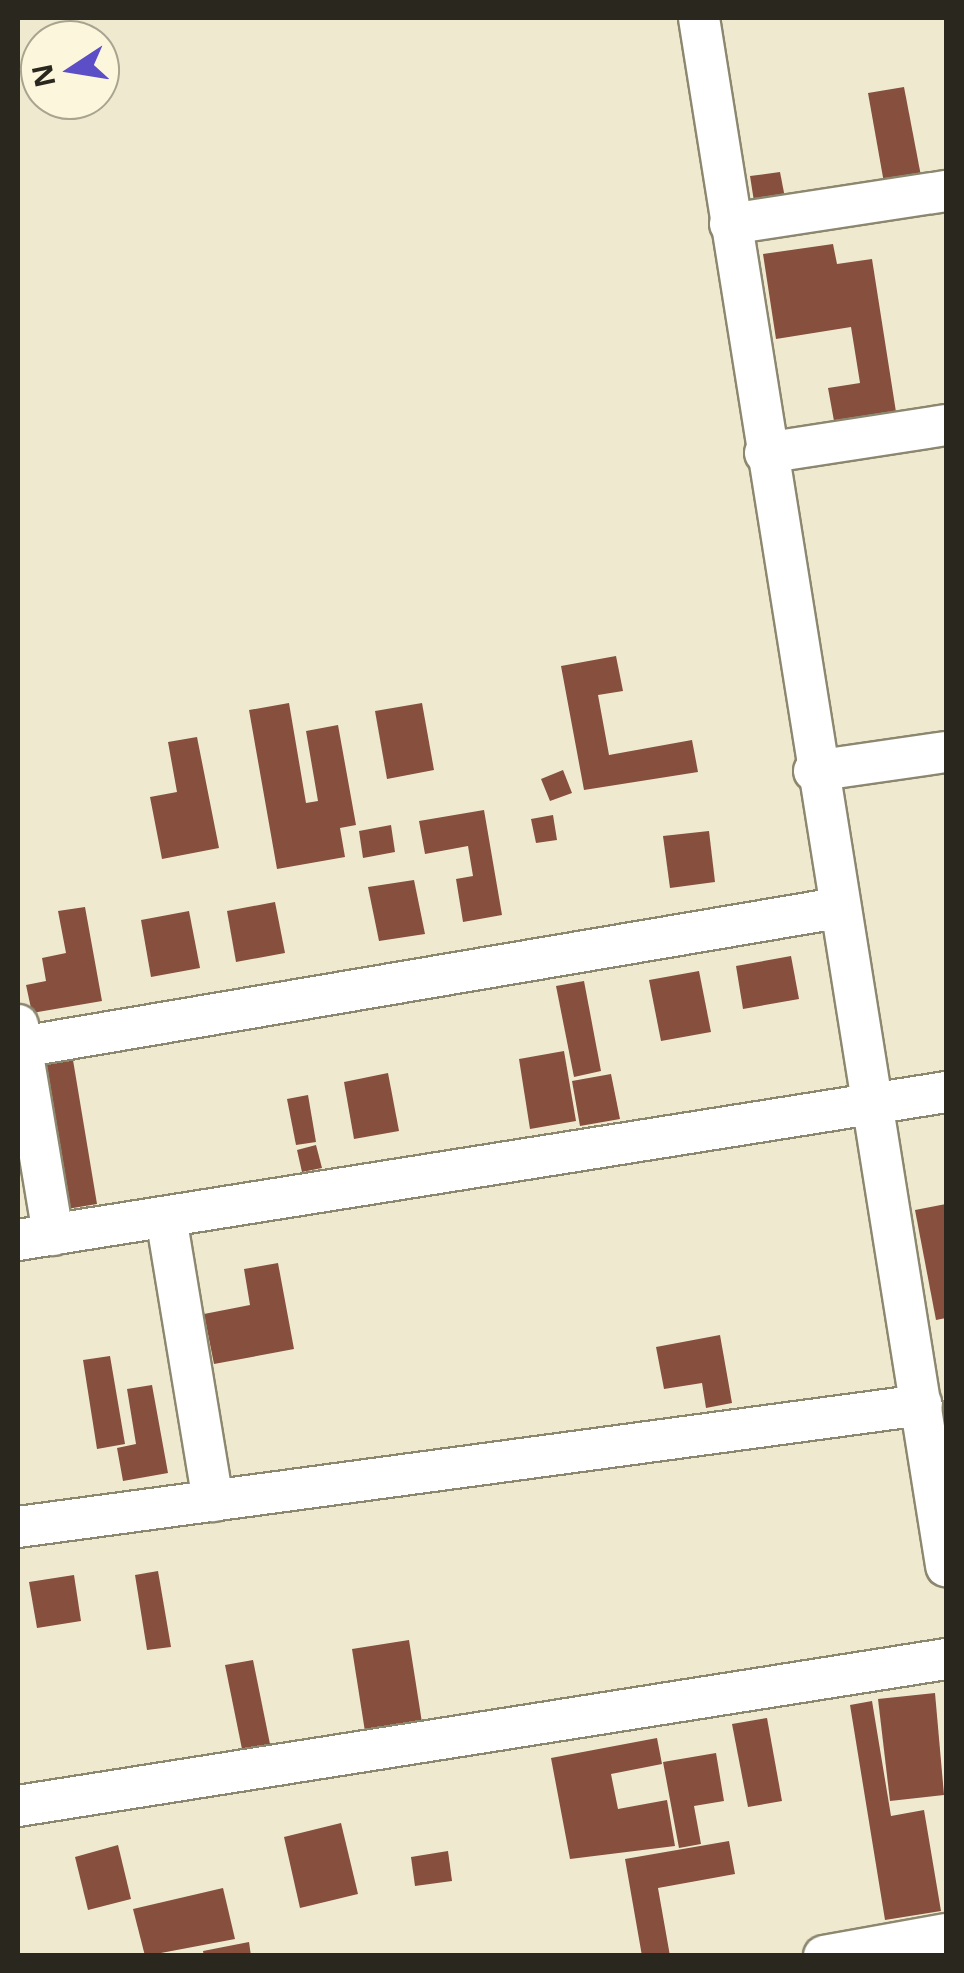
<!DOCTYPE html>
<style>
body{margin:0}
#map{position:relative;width:964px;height:1973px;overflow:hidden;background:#efeacf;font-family:"Open Sans",sans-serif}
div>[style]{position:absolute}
.building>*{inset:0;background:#864f3e}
.roads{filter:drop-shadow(2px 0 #8c876f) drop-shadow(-2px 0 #8c876f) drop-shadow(0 2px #8c876f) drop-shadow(0 -2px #8c876f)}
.minor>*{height:40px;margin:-20px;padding:0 20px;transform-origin:20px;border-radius:20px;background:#fff}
span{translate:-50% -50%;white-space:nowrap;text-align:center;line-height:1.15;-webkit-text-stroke:10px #fcf7dc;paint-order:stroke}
.frame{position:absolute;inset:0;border:20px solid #2a281e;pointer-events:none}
.north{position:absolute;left:20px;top:20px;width:100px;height:100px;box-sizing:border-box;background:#fcf7dc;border:2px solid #a8a490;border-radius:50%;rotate:258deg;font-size:28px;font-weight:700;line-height:40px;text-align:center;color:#2a281e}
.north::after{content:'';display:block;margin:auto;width:35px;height:45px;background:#5c4ec6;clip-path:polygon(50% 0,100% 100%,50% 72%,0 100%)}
</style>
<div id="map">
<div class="building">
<i style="clip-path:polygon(904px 87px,921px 176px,884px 183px,868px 93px)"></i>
<i style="clip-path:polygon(780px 172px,786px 203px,755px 208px,750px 176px)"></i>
<i style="clip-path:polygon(833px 244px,837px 264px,872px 259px,896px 412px,834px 421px,828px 388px,860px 383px,851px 327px,776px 339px,763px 254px)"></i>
<i style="clip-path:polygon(616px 656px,623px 691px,598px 695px,609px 755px,692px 740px,698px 772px,584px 790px,561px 666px)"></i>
<i style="clip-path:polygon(289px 703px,306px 803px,318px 801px,306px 731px,338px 725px,356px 825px,340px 828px,345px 857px,277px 869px,249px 710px)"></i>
<i style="clip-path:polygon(422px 703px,434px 770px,387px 779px,375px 711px)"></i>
<i style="clip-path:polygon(197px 737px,219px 848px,162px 859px,150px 797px,177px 792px,168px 742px)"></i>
<i style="clip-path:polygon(563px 770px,572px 793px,550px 801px,541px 779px)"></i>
<i style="clip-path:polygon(484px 810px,502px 915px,463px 922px,456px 879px,473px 876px,468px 846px,425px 854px,419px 821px)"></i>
<i style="clip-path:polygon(553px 815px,557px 840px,536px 843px,531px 819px)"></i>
<i style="clip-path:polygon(391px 825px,395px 852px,363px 858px,359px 831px)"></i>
<i style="clip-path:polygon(709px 831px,715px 882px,670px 888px,663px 836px)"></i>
<i style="clip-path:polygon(414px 880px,425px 934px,379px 941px,368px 887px)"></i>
<i style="clip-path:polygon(275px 902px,285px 953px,236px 962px,227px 911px)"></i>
<i style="clip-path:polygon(85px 907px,102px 1001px,32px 1013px,26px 985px,46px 981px,42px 958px,66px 953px,58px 911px)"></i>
<i style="clip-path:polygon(189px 911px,200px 968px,151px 977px,141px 920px)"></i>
<i style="clip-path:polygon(791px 956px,799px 999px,743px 1009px,736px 966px)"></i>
<i style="clip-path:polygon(699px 971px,711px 1032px,661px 1041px,649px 980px)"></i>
<i style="clip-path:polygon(584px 981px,601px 1071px,574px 1077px,556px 986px)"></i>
<i style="clip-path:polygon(564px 1051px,576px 1121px,530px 1129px,519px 1059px)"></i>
<i style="clip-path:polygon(73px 1060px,97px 1204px,61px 1210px,36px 1065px)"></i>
<i style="clip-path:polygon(388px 1073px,399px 1131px,354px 1139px,344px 1082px)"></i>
<i style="clip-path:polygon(611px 1074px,620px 1119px,580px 1126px,572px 1081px)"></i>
<i style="clip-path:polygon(308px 1095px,316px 1142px,296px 1145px,287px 1099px)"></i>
<i style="clip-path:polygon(316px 1145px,322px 1168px,302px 1172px,297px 1150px)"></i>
<i style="clip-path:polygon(946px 1204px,946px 1318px,936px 1320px,915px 1210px)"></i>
<i style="clip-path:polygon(278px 1263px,294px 1349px,214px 1364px,204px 1314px,250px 1305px,244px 1269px)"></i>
<i style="clip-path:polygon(720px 1335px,732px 1403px,706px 1408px,702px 1383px,664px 1389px,656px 1347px)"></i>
<i style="clip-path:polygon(110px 1356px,125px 1444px,97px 1449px,83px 1360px)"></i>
<i style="clip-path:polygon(152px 1385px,168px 1473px,123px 1481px,117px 1448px,136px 1444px,127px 1389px)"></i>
<i style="clip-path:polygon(158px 1571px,171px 1647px,147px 1650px,135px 1575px)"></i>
<i style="clip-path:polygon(74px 1575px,81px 1621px,37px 1628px,29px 1582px)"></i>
<i style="clip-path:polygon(409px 1640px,423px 1729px,366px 1738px,352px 1649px)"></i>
<i style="clip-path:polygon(253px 1660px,271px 1749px,243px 1754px,225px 1665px)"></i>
<i style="clip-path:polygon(935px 1693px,944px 1795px,890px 1801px,878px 1699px)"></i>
<i style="clip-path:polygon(872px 1701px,891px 1816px,924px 1810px,941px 1911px,885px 1920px,850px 1705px)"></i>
<i style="clip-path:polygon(767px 1718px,782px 1801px,748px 1807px,732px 1724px)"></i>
<i style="clip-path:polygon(657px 1738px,662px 1764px,611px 1774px,618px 1809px,667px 1800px,675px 1846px,570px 1859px,551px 1758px)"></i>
<i style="clip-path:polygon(716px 1753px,724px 1801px,694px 1806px,701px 1844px,679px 1848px,663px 1762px)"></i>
<i style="clip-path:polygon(341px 1823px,358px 1894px,300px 1908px,284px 1837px)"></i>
<i style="clip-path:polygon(729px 1841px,735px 1874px,658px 1888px,670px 1956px,642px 1956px,625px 1859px)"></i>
<i style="clip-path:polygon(118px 1845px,131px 1899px,88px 1910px,75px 1857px)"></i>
<i style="clip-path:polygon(448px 1851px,452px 1881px,415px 1886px,411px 1857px)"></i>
<i style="clip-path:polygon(223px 1888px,235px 1939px,145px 1956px,133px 1909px)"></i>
<i style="clip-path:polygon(249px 1942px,251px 1956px,204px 1956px,203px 1951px)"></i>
</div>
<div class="roads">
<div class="minor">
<i style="left:699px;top:18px;width:1568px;rotate:80.93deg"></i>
<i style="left:730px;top:224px;width:219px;rotate:-8.7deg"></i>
<i style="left:765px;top:453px;width:183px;rotate:-8.8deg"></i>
<i style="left:814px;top:771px;width:133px;rotate:-8.2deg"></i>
<i style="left:18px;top:1025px;width:213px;rotate:80.5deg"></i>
<i style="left:21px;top:1047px;width:829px;rotate:-9.66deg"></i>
<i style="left:166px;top:1217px;width:288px;rotate:80.6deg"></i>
<i style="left:18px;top:1240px;width:940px;rotate:-9.06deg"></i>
<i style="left:18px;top:1527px;width:912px;rotate:-7.69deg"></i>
<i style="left:18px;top:1806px;width:940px;rotate:-9deg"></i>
<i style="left:824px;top:1956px;width:124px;rotate:-10.2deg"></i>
</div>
</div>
<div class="frame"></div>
<div class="north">N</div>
</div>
